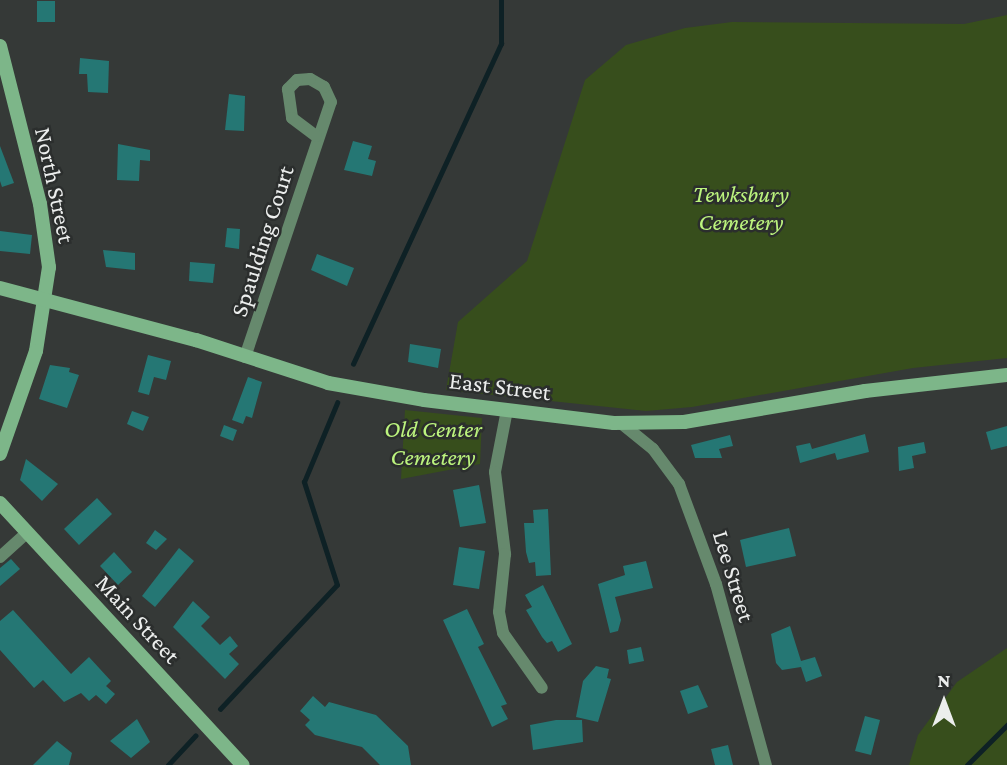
<!DOCTYPE html>
<style>
body{margin:0}
#map{position:relative;width:1007px;height:765px;overflow:hidden;background:#353937;font-family:"Crimson Pro",serif}
div>[style]{position:absolute}
.green>*{inset:0;background:#374e1c}
.stream>*{height:4.5px;margin:-2.25px;padding:0 2.25px;transform-origin:2.25px;border-radius:2.25px;background:#0e2125}
.building>*{inset:0;background:#257774}
.minor>*{height:12px;margin:-6px;padding:0 6px;transform-origin:6px;border-radius:6px;background:#66896d}
.secondary>*{height:14px;margin:-7px;padding:0 7px;transform-origin:7px;border-radius:7px;background:#7db689}
span{translate:-50% -50%;white-space:nowrap;text-align:center;line-height:1.15;-webkit-text-stroke:5px #2b2e2d;paint-order:stroke}
.street-label{font-size:24px;color:#eceeed}
.park-label{font-size:24px;color:#bcf47e;font-style:italic}
.north{position:absolute;left:909px;top:667px;width:70px;height:70px;-webkit-text-stroke:5px #2b2e2d;paint-order:stroke;rotate:0deg;font-size:19px;font-weight:700;line-height:28px;text-align:center;color:#eceeed}
.north::after{content:'';display:block;margin:auto;width:24px;height:32px;background:#eceeed;clip-path:polygon(50% 0,100% 100%,50% 72%,0 100%)}
</style>
<div id="map">
<div class="green">
<i style="clip-path:polygon(1007px 15px,1007px 358px,913px 368px,692px 407px,646px 411px,446px 390px,458px 322px,527px 261px,585px 80px,626px 45px,685px 28px,732px 22px,964px 24px)"></i>
<i style="clip-path:polygon(405px 410px,482px 418px,480px 464px,401px 479px)"></i>
<i style="clip-path:polygon(1007px 648px,1007px 765px,909px 765px,918px 735px,957px 682px)"></i>
</div>
<div class="stream">
<i style="left:353px;top:364px;width:353px;rotate:-65.2deg"></i>
<i style="left:501px;top:44px;width:44px;rotate:-90deg"></i>
<i style="left:220px;top:709px;width:170px;rotate:-46.7deg"></i>
<i style="left:337px;top:585px;width:108px;rotate:-107.8deg"></i>
<i style="left:304px;top:482px;width:86px;rotate:-67.3deg"></i>
<i style="left:168px;top:765px;width:40px;rotate:-47deg"></i>
<i style="left:967px;top:765px;width:57px;rotate:-45deg"></i>
</div>
<div class="building">
<i style="clip-path:polygon(37px 1px,55px 1px,55px 22px,37px 22px)"></i>
<i style="clip-path:polygon(80px 58px,109px 61px,108px 93px,88px 92px,87px 74px,79px 74px)"></i>
<i style="clip-path:polygon(229px 94px,245px 96px,244px 131px,225px 130px)"></i>
<i style="clip-path:polygon(353px 141px,372px 146px,368px 159px,376px 161px,372px 176px,344px 170px)"></i>
<i style="clip-path:polygon(118px 144px,150px 150px,150px 161px,140px 160px,139px 181px,117px 180px)"></i>
<i style="clip-path:polygon(0 146px,14px 183px,2px 187px,0 181px)"></i>
<i style="clip-path:polygon(227px 228px,240px 229px,239px 249px,225px 247px)"></i>
<i style="clip-path:polygon(0 231px,32px 235px,30px 254px,0 251px)"></i>
<i style="clip-path:polygon(103px 250px,135px 253px,135px 270px,106px 267px)"></i>
<i style="clip-path:polygon(317px 254px,354px 268px,347px 286px,311px 270px)"></i>
<i style="clip-path:polygon(190px 262px,215px 264px,213px 283px,189px 281px)"></i>
<i style="clip-path:polygon(410px 344px,441px 349px,438px 368px,408px 362px)"></i>
<i style="clip-path:polygon(148px 355px,171px 361px,166px 380px,154px 377px,149px 395px,138px 392px)"></i>
<i style="clip-path:polygon(50px 365px,70px 368px,69px 372px,79px 375px,67px 408px,39px 399px)"></i>
<i style="clip-path:polygon(248px 377px,262px 382px,252px 418px,246px 416px,243px 424px,232px 420px)"></i>
<i style="clip-path:polygon(132px 411px,149px 417px,143px 431px,127px 424px)"></i>
<i style="clip-path:polygon(224px 425px,237px 430px,233px 441px,220px 436px)"></i>
<i style="clip-path:polygon(1007px 426px,1007px 446px,991px 450px,986px 432px)"></i>
<i style="clip-path:polygon(865px 434px,869px 452px,837px 460px,835px 453px,800px 463px,796px 446px,810px 443px,812px 449px)"></i>
<i style="clip-path:polygon(730px 435px,733px 446px,719px 449px,722px 458px,695px 458px,691px 445px)"></i>
<i style="clip-path:polygon(924px 442px,926px 453px,912px 456px,914px 468px,899px 471px,898px 447px)"></i>
<i style="clip-path:polygon(26px 459px,58px 484px,42px 501px,20px 480px)"></i>
<i style="clip-path:polygon(479px 485px,486px 523px,460px 527px,453px 490px)"></i>
<i style="clip-path:polygon(97px 498px,112px 514px,79px 545px,64px 529px)"></i>
<i style="clip-path:polygon(548px 509px,551px 575px,536px 576px,535px 562px,529px 563px,526px 552px,524px 523px,534px 523px,533px 510px)"></i>
<i style="clip-path:polygon(789px 528px,796px 556px,746px 567px,740px 540px)"></i>
<i style="clip-path:polygon(155px 530px,167px 539px,156px 550px,146px 543px)"></i>
<i style="clip-path:polygon(459px 547px,485px 551px,479px 589px,453px 585px)"></i>
<i style="clip-path:polygon(179px 548px,194px 561px,155px 607px,142px 596px)"></i>
<i style="clip-path:polygon(114px 552px,132px 572px,118px 585px,100px 566px)"></i>
<i style="clip-path:polygon(11px 559px,20px 569px,0 586px,0 568px)"></i>
<i style="clip-path:polygon(646px 561px,653px 588px,615px 597px,621px 620px,618px 631px,610px 633px,598px 584px,625px 575px,623px 566px)"></i>
<i style="clip-path:polygon(543px 585px,572px 644px,558px 652px,552px 641px,547px 643px,542px 637px,526px 610px,532px 607px,525px 595px)"></i>
<i style="clip-path:polygon(193px 601px,210px 617px,201px 626px,220px 645px,230px 636px,238px 646px,229px 654px,239px 664px,225px 679px,173px 627px)"></i>
<i style="clip-path:polygon(467px 609px,484px 644px,478px 647px,507px 704px,501px 706px,508px 719px,492px 727px,443px 620px)"></i>
<i style="clip-path:polygon(13px 610px,71px 674px,89px 657px,111px 681px,106px 686px,115px 694px,106px 704px,96px 695px,89px 701px,81px 693px,64px 702px,43px 680px,34px 688px,0 650px,0 621px)"></i>
<i style="clip-path:polygon(790px 626px,801px 661px,815px 657px,822px 676px,806px 682px,801px 667px,782px 670px,776px 663px,771px 634px)"></i>
<i style="clip-path:polygon(641px 647px,644px 661px,629px 664px,627px 650px)"></i>
<i style="clip-path:polygon(596px 666px,609px 669px,607px 678px,611px 679px,598px 722px,576px 717px,583px 681px)"></i>
<i style="clip-path:polygon(698px 685px,708px 707px,688px 714px,680px 691px)"></i>
<i style="clip-path:polygon(313px 696px,325px 707px,329px 702px,376px 715px,408px 746px,411px 765px,380px 765px,362px 747px,315px 735px,305px 725px,310px 720px,300px 711px)"></i>
<i style="clip-path:polygon(865px 716px,880px 720px,871px 755px,855px 751px)"></i>
<i style="clip-path:polygon(137px 719px,150px 742px,131px 758px,110px 741px)"></i>
<i style="clip-path:polygon(556px 720px,582px 720px,583px 742px,533px 750px,530px 725px)"></i>
<i style="clip-path:polygon(57px 741px,72px 753px,69px 765px,33px 765px)"></i>
<i style="clip-path:polygon(728px 745px,733px 765px,715px 765px,711px 749px)"></i>
</div>
<div class="minor">
<i style="left:245px;top:357px;width:269px;rotate:-71.4deg"></i>
<i style="left:331px;top:102px;width:17px;rotate:-115deg"></i>
<i style="left:324px;top:87px;width:16px;rotate:-150deg"></i>
<i style="left:310px;top:79px;width:13px;rotate:176deg"></i>
<i style="left:297px;top:80px;width:13px;rotate:135deg"></i>
<i style="left:288px;top:89px;width:29px;rotate:82deg"></i>
<i style="left:292px;top:118px;width:30px;rotate:37deg"></i>
<i style="left:507px;top:410px;width:63px;rotate:101deg"></i>
<i style="left:495px;top:472px;width:83px;rotate:83deg"></i>
<i style="left:505px;top:554px;width:58px;rotate:95.9deg"></i>
<i style="left:499px;top:612px;width:21px;rotate:79deg"></i>
<i style="left:503px;top:633px;width:67px;rotate:54.7deg"></i>
<i style="left:621px;top:423px;width:41px;rotate:39.1deg"></i>
<i style="left:653px;top:449px;width:44px;rotate:53.4deg"></i>
<i style="left:679px;top:484px;width:107px;rotate:69.7deg"></i>
<i style="left:716px;top:584px;width:188px;rotate:74.6deg"></i>
<i style="left:0;top:557px;width:36px;rotate:-42deg"></i>
</div>
<div class="secondary">
<i style="left:0;top:46px;width:163px;rotate:75.8deg"></i>
<i style="left:40px;top:204px;width:64px;rotate:81.9deg"></i>
<i style="left:49px;top:267px;width:85px;rotate:98.8deg"></i>
<i style="left:36px;top:351px;width:109px;rotate:109.3deg"></i>
<i style="left:0;top:288px;width:203px;rotate:14.9deg"></i>
<i style="left:196px;top:340px;width:139px;rotate:18deg"></i>
<i style="left:328px;top:383px;width:97px;rotate:10deg"></i>
<i style="left:424px;top:400px;width:191px;rotate:6.9deg"></i>
<i style="left:614px;top:423px;width:70px;rotate:-0.8deg"></i>
<i style="left:684px;top:422px;width:184px;rotate:-9.7deg"></i>
<i style="left:865px;top:391px;width:143px;rotate:-6.4deg"></i>
<i style="left:0;top:503px;width:357px;rotate:47.2deg"></i>
</div>
<div class="street-label">
<span style="left:55px;top:185px;rotate:78deg">North Street</span>
<span style="left:262px;top:241px;rotate:-72deg">Spaulding Court</span>
<span style="left:500px;top:386px;rotate:7deg">East Street</span>
<span style="left:734px;top:576px;rotate:73deg">Lee Street</span>
<span style="left:138px;top:619px;rotate:47deg">Main Street</span>
</div>
<div class="park-label">
<span style="left:741px;top:208px">Tewksbury<br>Cemetery</span>
<span style="left:433px;top:443px">Old Center<br>Cemetery</span>
</div>
<div class="north">N</div>
</div>
